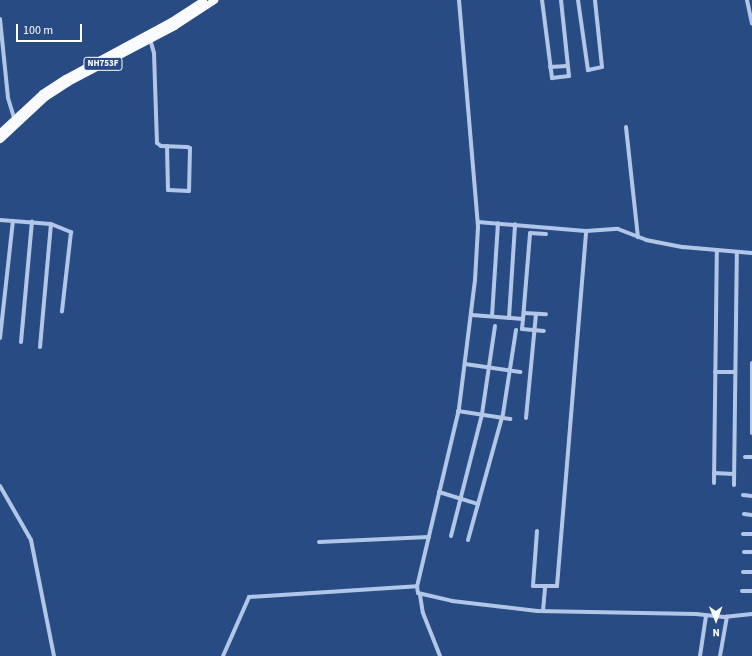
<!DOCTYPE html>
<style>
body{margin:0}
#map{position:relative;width:752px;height:656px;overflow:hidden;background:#284b84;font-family:"Source Sans 3",sans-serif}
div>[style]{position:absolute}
.minor>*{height:4px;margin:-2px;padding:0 2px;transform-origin:2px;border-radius:2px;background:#b2c7e7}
.trunk>*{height:7px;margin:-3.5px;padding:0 3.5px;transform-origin:3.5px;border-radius:3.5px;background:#f9fbfe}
span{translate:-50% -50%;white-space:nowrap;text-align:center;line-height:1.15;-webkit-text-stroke:3px #284b84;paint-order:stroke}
.shield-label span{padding:1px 3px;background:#284b84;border:1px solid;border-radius:3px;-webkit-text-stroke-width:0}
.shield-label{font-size:9px;color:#fff;font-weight:700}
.north{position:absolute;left:696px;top:600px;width:40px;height:40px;-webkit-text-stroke:3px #284b84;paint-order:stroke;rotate:179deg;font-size:11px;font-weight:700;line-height:16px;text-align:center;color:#fff}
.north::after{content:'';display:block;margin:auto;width:14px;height:18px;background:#fff;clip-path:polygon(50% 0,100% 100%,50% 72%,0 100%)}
.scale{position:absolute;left:16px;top:24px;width:66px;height:18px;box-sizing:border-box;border:2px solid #fff;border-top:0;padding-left:5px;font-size:12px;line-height:14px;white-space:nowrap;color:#fff;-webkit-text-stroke:3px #284b84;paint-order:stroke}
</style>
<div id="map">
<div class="minor">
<i style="left:459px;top:0;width:228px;rotate:85.2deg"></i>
<i style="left:478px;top:227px;width:53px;rotate:93.2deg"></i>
<i style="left:475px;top:280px;width:130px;rotate:97.1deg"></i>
<i style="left:459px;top:409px;width:182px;rotate:103.3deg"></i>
<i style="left:417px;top:586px;width:7px;rotate:82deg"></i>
<i style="left:418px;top:593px;width:35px;rotate:13deg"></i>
<i style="left:452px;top:601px;width:86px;rotate:6.7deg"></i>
<i style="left:537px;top:611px;width:159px;rotate:1.1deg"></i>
<i style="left:696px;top:614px;width:28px;rotate:6deg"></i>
<i style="left:724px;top:617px;width:28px;rotate:-6deg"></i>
<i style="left:542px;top:0;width:79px;rotate:82.7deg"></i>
<i style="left:552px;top:78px;width:17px;rotate:-7deg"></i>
<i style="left:569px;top:76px;width:76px;rotate:-96deg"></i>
<i style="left:578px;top:0;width:71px;rotate:81.9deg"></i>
<i style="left:588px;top:70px;width:14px;rotate:-12deg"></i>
<i style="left:602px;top:67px;width:67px;rotate:-96deg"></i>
<i style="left:747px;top:0;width:24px;rotate:78deg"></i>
<i style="left:0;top:19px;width:79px;rotate:84.2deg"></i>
<i style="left:8px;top:98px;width:21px;rotate:73deg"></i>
<i style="left:150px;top:39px;width:15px;rotate:74deg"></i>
<i style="left:154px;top:53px;width:90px;rotate:88.1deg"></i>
<i style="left:157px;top:143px;width:5px;rotate:37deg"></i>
<i style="left:161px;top:146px;width:26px;rotate:2deg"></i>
<i style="left:187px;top:147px;width:3px;rotate:18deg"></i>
<i style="left:190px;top:148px;width:43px;rotate:91.3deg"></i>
<i style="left:189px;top:191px;width:21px;rotate:-177deg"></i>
<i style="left:168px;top:190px;width:44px;rotate:-91.3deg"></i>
<i style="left:550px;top:67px;width:17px;rotate:-3deg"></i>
<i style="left:626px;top:127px;width:111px;rotate:83.8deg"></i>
<i style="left:0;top:220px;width:51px;rotate:4.5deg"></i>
<i style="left:51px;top:224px;width:22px;rotate:22deg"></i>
<i style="left:71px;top:232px;width:80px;rotate:96.5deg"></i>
<i style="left:478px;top:222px;width:108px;rotate:4.8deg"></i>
<i style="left:586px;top:231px;width:32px;rotate:-4deg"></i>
<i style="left:618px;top:229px;width:30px;rotate:21deg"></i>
<i style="left:646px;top:240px;width:38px;rotate:11deg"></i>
<i style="left:683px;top:247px;width:69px;rotate:5deg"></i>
<i style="left:524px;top:313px;width:22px;rotate:3deg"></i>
<i style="left:472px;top:315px;width:51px;rotate:4.5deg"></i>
<i style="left:523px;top:319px;width:86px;rotate:-85.3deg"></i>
<i style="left:530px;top:233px;width:16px;rotate:4deg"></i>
<i style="left:492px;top:316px;width:93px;rotate:-86.3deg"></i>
<i style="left:509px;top:318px;width:94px;rotate:-86.3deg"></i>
<i style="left:523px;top:319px;width:10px;rotate:96deg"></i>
<i style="left:522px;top:329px;width:22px;rotate:5deg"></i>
<i style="left:0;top:338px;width:118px;rotate:-83.7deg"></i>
<i style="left:21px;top:342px;width:121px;rotate:-84.8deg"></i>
<i style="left:40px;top:347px;width:123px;rotate:-84.9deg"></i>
<i style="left:752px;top:363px;width:70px;rotate:90deg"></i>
<i style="left:465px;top:364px;width:56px;rotate:8.3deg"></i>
<i style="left:715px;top:372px;width:20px"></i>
<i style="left:458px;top:411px;width:53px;rotate:8.7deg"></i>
<i style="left:526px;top:418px;width:104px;rotate:-84.5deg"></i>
<i style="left:745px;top:457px;width:7px"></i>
<i style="left:714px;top:473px;width:20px;rotate:3deg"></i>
<i style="left:714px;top:483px;width:232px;rotate:-89.3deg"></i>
<i style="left:734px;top:485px;width:233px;rotate:-89.3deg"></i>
<i style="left:0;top:486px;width:62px;rotate:60.1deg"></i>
<i style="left:31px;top:540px;width:118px;rotate:78.8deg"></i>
<i style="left:439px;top:492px;width:41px;rotate:17.1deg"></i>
<i style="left:743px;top:495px;width:9px;rotate:6deg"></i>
<i style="left:744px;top:514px;width:8px;rotate:7deg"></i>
<i style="left:537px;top:531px;width:55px;rotate:94.2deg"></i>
<i style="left:533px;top:586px;width:12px"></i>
<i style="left:743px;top:534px;width:9px"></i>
<i style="left:451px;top:536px;width:126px;rotate:-75.7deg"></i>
<i style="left:482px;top:414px;width:89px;rotate:-81.6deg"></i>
<i style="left:468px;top:540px;width:131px;rotate:-74.5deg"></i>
<i style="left:503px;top:414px;width:85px;rotate:-81.2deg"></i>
<i style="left:319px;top:542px;width:110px;rotate:-2.6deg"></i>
<i style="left:744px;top:552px;width:8px"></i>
<i style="left:743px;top:572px;width:9px"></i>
<i style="left:742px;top:591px;width:10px"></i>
<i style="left:420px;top:595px;width:18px;rotate:81deg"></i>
<i style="left:423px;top:613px;width:46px;rotate:68.4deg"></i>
<i style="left:543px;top:611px;width:25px;rotate:-85deg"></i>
<i style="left:545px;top:586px;width:12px"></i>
<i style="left:557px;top:586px;width:356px;rotate:-85.3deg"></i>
<i style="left:223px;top:656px;width:64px;rotate:-66.2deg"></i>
<i style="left:249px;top:597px;width:168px;rotate:-3.7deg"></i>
<i style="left:700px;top:656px;width:40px;rotate:-81.5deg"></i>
<i style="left:720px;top:656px;width:40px;rotate:-80deg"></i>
</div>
<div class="trunk">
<i style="left:0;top:132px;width:57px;rotate:-42.9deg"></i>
<i style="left:42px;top:93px;width:27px;rotate:-33deg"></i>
<i style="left:65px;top:78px;width:120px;rotate:-28.3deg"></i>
<i style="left:171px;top:21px;width:38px;rotate:-33deg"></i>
<i style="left:0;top:139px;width:62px;rotate:-43deg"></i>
<i style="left:45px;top:97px;width:27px;rotate:-33deg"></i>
<i style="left:68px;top:82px;width:120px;rotate:-27.8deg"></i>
<i style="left:174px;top:26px;width:48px;rotate:-33deg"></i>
</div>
<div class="shield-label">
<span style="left:103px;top:64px">NH753F</span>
</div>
<div class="north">N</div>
<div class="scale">100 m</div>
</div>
